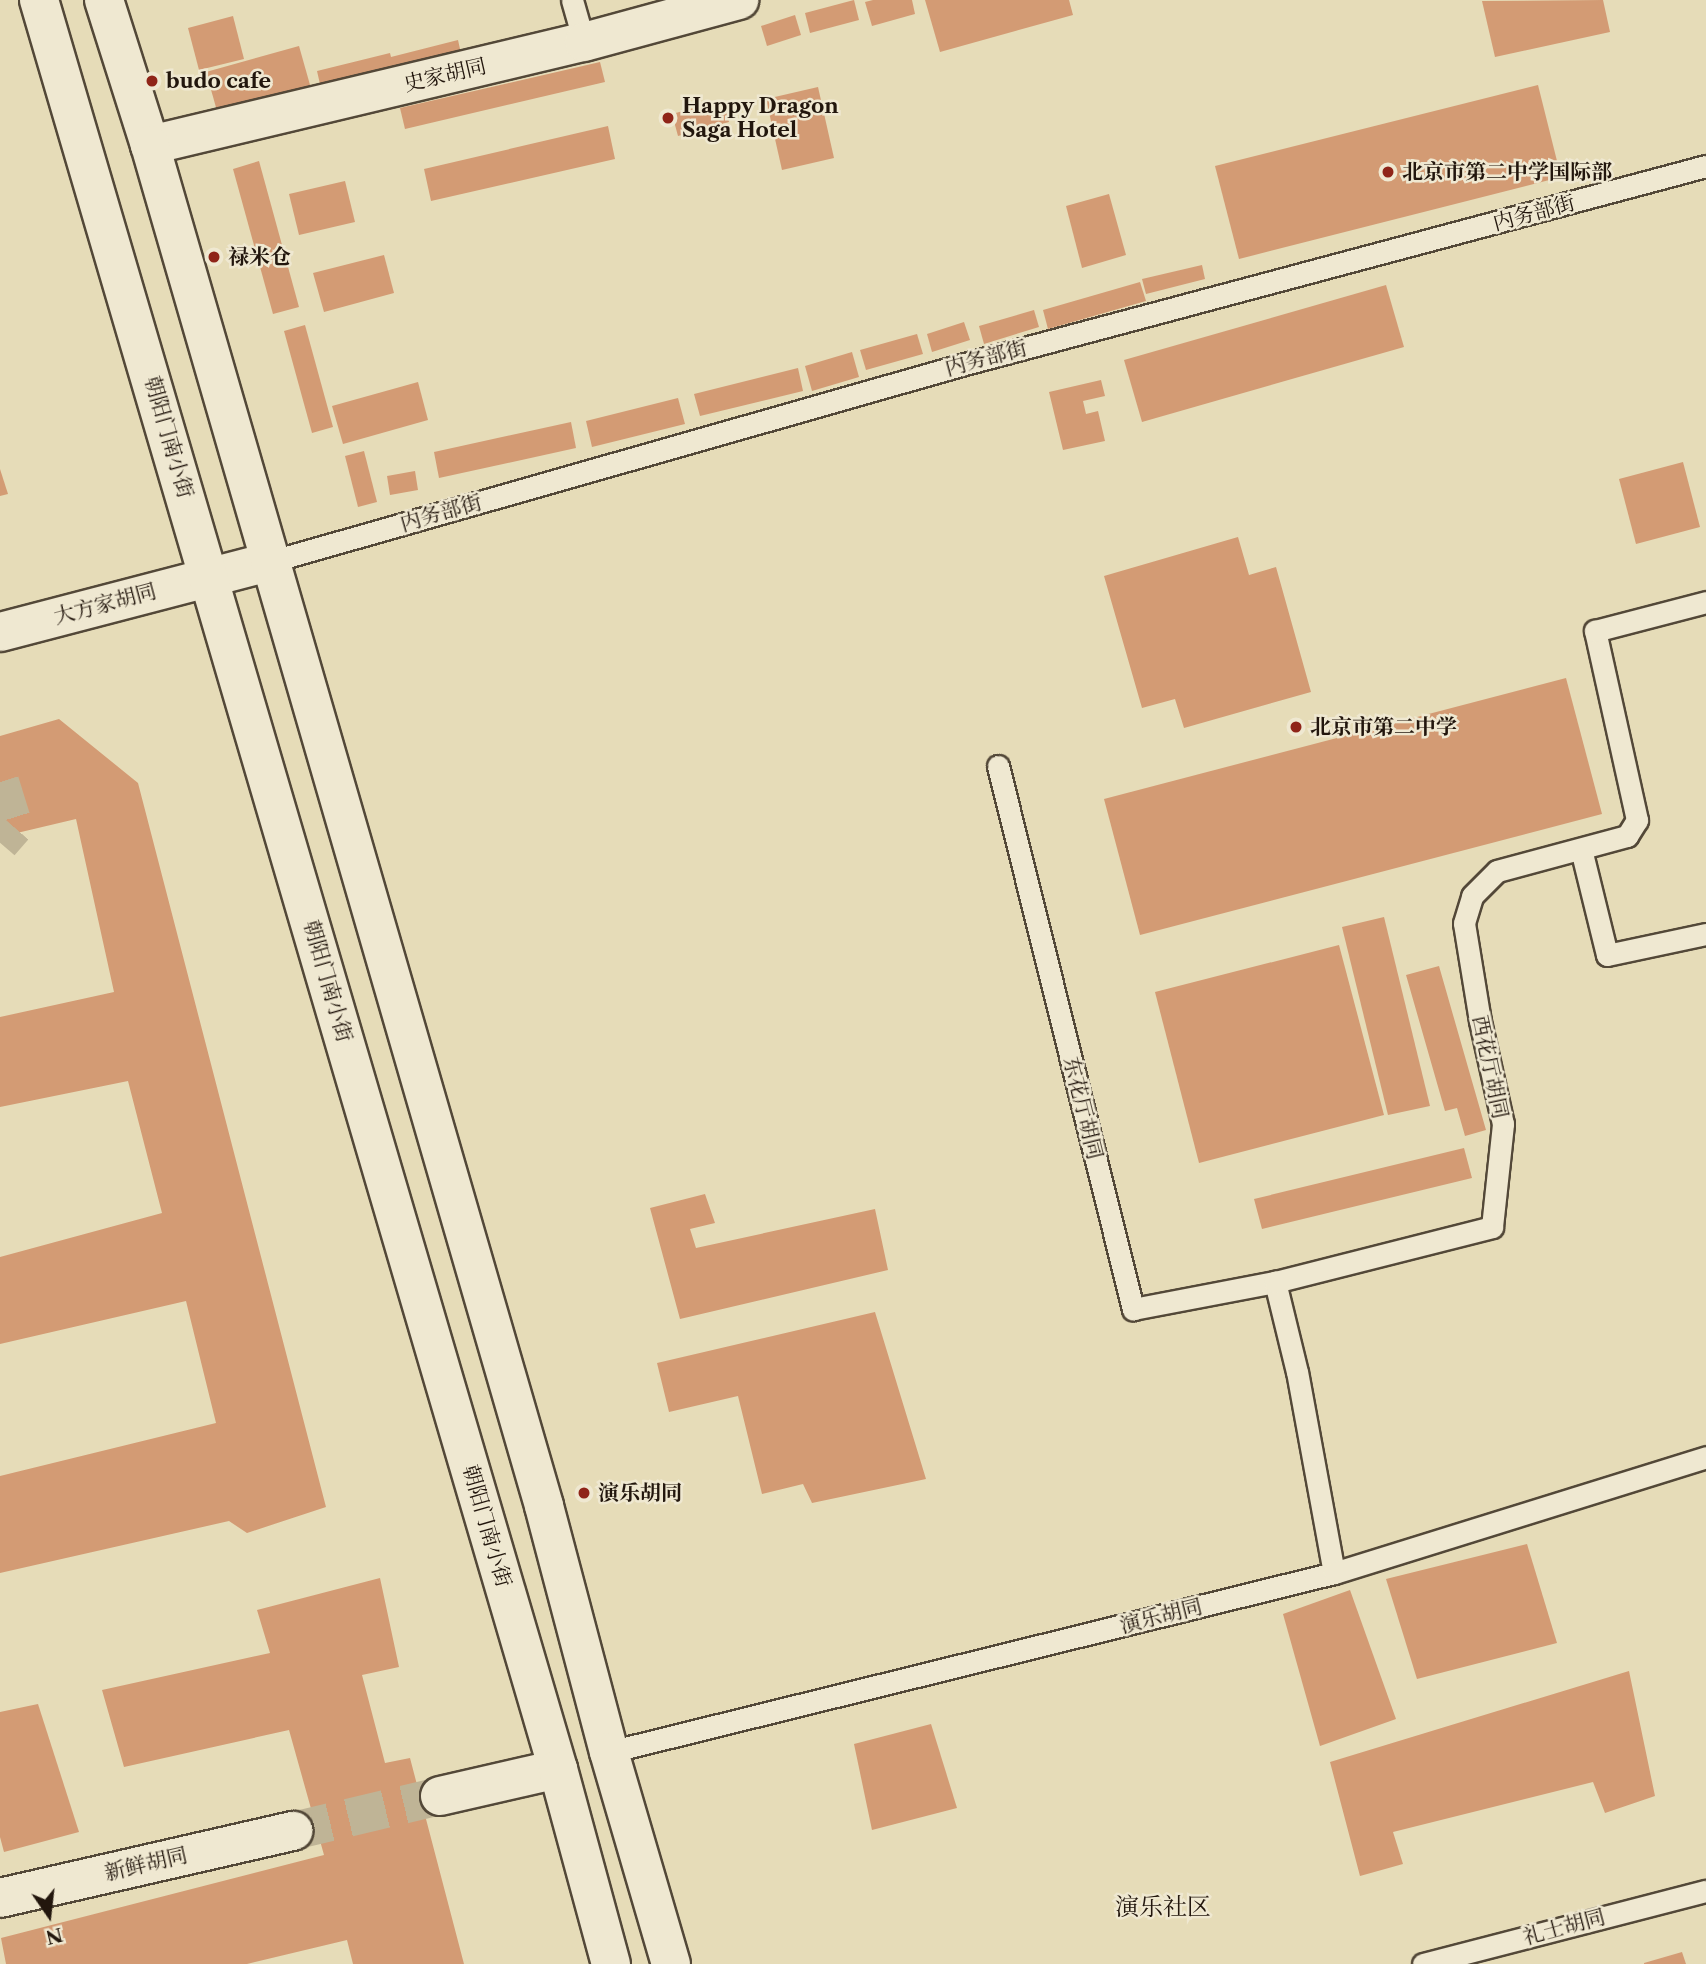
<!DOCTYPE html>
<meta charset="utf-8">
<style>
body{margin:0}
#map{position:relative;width:1706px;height:1964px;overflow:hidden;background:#e6dcb8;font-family:"Libre Caslon Text","Noto Serif SC",serif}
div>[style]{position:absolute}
.building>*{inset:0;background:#d39b74}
.minor-tunnel>*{height:38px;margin-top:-19px;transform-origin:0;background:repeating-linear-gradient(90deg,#bfb496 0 38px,transparent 0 57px)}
.roads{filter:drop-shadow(2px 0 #534838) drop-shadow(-2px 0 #534838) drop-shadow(0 2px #534838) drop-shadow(0 -2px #534838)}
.service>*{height:21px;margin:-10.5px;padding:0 10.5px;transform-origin:10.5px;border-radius:10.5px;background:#efe8d1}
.minor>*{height:38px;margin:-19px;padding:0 19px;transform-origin:19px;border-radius:19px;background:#efe8d1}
.secondary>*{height:38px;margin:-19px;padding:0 19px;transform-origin:19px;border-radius:19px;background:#efe8d1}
.dots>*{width:19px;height:19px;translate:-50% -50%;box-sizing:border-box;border:4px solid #efe8d1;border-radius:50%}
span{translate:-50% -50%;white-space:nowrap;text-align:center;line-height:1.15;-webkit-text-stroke:5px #efe8d1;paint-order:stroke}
.street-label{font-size:21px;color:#22160d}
.poi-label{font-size:21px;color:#22160d;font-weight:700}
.left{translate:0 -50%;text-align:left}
.quarter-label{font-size:24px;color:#22160d}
.north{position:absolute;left:14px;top:1880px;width:70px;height:70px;-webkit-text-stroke:5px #efe8d1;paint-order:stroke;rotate:166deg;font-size:19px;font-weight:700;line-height:28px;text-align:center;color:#22160d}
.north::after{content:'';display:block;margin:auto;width:24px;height:32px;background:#22160d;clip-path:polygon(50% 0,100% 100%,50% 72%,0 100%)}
</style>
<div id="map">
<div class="building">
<i style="clip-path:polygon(854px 0,859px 20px,810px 33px,805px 13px)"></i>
<i style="clip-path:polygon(873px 0,912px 0,915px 14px,872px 26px,865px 2px)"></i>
<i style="clip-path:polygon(925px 0,1069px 0,1073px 15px,940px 52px)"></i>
<i style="clip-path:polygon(1603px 0,1610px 32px,1495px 57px,1482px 1px)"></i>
<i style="clip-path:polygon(795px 15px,801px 35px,767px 46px,761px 26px)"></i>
<i style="clip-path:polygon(233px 16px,244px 59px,199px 70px,188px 28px)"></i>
<i style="clip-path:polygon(458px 40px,462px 58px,322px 93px,317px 71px,390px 53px,391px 57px)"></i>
<i style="clip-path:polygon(299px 46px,312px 92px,219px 118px,206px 72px)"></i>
<i style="clip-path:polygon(600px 62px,605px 82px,405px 129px,400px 108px)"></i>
<i style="clip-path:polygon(1538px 85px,1561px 177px,1239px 259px,1215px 166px)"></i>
<i style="clip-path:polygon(818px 87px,834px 158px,782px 170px,766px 99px)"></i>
<i style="clip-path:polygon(723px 100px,729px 122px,678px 136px,672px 114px)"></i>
<i style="clip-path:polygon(608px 126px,615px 159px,431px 201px,424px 169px)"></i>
<i style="clip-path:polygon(259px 161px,299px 307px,273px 314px,233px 169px)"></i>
<i style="clip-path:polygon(345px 181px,355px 222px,299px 235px,289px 194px)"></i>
<i style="clip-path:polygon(1109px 194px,1126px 255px,1082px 268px,1066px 206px)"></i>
<i style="clip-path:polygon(384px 255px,394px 293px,324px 312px,313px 273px)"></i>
<i style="clip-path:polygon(1202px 265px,1205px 279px,1146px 294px,1142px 279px)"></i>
<i style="clip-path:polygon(1140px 282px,1146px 301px,1048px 329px,1043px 310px)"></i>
<i style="clip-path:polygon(1386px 285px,1404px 347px,1142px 422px,1124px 360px)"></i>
<i style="clip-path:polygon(1034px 310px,1039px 327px,984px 344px,979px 326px)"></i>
<i style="clip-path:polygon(964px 322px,970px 340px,932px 352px,927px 334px)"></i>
<i style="clip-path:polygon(305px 325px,333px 427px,312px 433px,284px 331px)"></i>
<i style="clip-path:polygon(917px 334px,923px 354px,866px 370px,860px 350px)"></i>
<i style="clip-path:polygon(852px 352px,859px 377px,812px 391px,805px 366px)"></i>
<i style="clip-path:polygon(798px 368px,803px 391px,700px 416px,694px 394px)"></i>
<i style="clip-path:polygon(1101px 380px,1105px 396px,1083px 401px,1086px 414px,1098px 411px,1105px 441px,1063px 450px,1049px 392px)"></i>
<i style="clip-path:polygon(418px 382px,428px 420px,343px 444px,332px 406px)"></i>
<i style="clip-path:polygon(678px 398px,685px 424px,592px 447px,586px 421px)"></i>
<i style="clip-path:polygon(571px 422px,576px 448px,439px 478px,434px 452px)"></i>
<i style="clip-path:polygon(364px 451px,377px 502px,358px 507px,345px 456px)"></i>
<i style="clip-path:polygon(1683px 462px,1700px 527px,1636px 544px,1619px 479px)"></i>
<i style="clip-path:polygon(0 469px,8px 494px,0 496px)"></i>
<i style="clip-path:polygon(415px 471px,418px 490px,390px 495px,387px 476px)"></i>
<i style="clip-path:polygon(1238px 537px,1249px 575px,1276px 567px,1311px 692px,1184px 728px,1175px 699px,1142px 708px,1104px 576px)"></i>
<i style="clip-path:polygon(1566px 678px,1602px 814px,1140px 935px,1104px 799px)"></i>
<i style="clip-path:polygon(59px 719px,138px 783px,326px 1507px,247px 1533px,229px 1521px,0 1573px,0 1476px,216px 1423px,186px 1301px,0 1344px,0 1257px,162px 1213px,128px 1081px,0 1107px,0 1017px,114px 992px,76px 819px,0 837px,0 736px)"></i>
<i style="clip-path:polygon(1384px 917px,1430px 1106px,1388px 1115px,1342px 927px)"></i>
<i style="clip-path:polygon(1339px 945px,1384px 1115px,1199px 1163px,1155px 992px)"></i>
<i style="clip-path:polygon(1439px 966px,1486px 1130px,1465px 1136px,1457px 1108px,1445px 1111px,1406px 975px)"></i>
<i style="clip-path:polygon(1464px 1148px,1472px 1178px,1262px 1229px,1254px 1199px)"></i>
<i style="clip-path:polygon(705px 1194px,715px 1223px,690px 1229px,696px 1248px,875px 1209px,888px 1270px,680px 1319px,650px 1208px)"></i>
<i style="clip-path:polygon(875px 1312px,926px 1479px,812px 1503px,803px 1484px,762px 1494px,738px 1396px,669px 1412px,657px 1363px)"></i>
<i style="clip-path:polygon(1527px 1544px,1557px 1643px,1417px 1679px,1386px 1579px)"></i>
<i style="clip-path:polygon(380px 1578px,399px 1667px,362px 1675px,385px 1763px,410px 1758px,464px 1964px,353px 1964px,347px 1940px,247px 1964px,6px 1964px,1px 1938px,324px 1855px,289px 1730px,124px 1767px,102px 1690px,270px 1653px,257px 1610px)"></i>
<i style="clip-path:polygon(1350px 1590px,1396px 1719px,1320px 1746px,1283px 1614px)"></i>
<i style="clip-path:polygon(1629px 1671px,1655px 1796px,1605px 1813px,1593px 1782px,1393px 1832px,1403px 1864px,1360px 1876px,1330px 1762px)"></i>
<i style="clip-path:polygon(38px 1704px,79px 1832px,4px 1852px,0 1837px,0 1712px)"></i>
<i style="clip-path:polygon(931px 1724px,957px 1808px,872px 1830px,854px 1744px)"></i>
<i style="clip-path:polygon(1682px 1952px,1686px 1964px,1644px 1964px,1644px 1963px)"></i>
</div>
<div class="minor-tunnel">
<i style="left:0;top:782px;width:47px;rotate:72.7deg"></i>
<i style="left:14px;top:827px;width:21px;rotate:131deg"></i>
<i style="left:293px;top:1831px;width:151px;rotate:-13.4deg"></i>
</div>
<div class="roads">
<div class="service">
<i style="left:572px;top:0;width:44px;rotate:74.1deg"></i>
<i style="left:269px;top:562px;width:719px;rotate:-15.89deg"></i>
<i style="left:961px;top:365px;width:771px;rotate:-14.96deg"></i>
<i style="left:998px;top:766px;width:560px;rotate:76.04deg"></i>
<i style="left:1133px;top:1309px;width:145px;rotate:-10.8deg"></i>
<i style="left:1581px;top:849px;width:109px;rotate:76.2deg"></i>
<i style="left:1607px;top:955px;width:101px;rotate:-12deg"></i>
<i style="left:1334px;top:1573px;width:204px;rotate:-100.4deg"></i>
<i style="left:1297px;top:1372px;width:93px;rotate:-103.7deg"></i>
<i style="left:1275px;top:1282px;width:224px;rotate:-14.2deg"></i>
<i style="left:1492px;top:1227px;width:104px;rotate:-83.9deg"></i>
<i style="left:1503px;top:1124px;width:106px;rotate:-102.6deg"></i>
<i style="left:1480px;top:1021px;width:99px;rotate:-99.3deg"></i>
<i style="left:1464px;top:923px;width:28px;rotate:-73deg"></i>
<i style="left:1472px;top:896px;width:35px;rotate:-45deg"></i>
<i style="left:1497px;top:871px;width:135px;rotate:-15.1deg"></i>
<i style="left:1627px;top:836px;width:19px;rotate:-58deg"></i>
<i style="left:1637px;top:820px;width:194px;rotate:-102.5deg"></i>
<i style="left:1595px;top:631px;width:115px;rotate:-14.6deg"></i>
<i style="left:609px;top:1752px;width:747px;rotate:-13.87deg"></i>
<i style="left:1334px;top:1573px;width:390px;rotate:-17.3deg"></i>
<i style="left:1423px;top:1964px;width:292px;rotate:-14.5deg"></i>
</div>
<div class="minor">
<i style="left:150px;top:145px;width:446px;rotate:-13.4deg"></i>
<i style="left:584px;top:42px;width:161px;rotate:-15.2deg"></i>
<i style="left:0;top:632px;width:278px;rotate:-14.6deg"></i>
<i style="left:440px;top:1796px;width:121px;rotate:-12.9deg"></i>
<i style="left:0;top:1898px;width:301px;rotate:-12.9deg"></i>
</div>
<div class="secondary">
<i style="left:39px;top:0;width:1844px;rotate:73.65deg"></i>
<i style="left:558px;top:1769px;width:202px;rotate:74.8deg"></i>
<i style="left:104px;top:0;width:152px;rotate:72.4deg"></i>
<i style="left:150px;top:145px;width:1417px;rotate:73.85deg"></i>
<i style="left:544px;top:1506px;width:254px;rotate:75.2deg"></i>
<i style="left:609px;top:1752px;width:221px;rotate:73.7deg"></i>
</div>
</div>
<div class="dots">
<i style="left:152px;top:81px;background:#8f2418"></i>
<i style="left:668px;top:118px;background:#8f2418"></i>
<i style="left:1388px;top:172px;background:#8f2418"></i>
<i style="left:214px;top:257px;background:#8f2418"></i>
<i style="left:1296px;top:727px;background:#8f2418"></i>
<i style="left:584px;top:1493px;background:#8f2418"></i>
</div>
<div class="street-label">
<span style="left:445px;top:75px;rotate:-13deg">史家胡同</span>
<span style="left:1534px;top:213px;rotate:-15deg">内务部街</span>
<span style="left:986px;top:358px;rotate:-15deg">内务部街</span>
<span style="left:169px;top:437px;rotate:74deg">朝阳门南小街</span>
<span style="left:441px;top:513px;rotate:-16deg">内务部街</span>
<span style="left:105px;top:604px;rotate:-15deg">大方家胡同</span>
<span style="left:328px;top:981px;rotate:74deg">朝阳门南小街</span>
<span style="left:1490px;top:1067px;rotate:78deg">西花厅胡同</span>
<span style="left:1083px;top:1108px;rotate:76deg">东花厅胡同</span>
<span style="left:487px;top:1526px;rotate:74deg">朝阳门南小街</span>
<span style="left:1161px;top:1616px;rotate:-14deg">演乐胡同</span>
<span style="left:146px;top:1864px;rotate:-13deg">新鲜胡同</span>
<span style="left:1564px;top:1927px;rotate:-15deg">礼士胡同</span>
</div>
<div class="poi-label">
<span class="left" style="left:166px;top:81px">budo cafe</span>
<span class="left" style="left:682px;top:118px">Happy Dragon<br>Saga Hotel</span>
<span class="left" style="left:1402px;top:172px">北京市第二中学国际部</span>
<span class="left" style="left:228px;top:257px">禄米仓</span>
<span class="left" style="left:1310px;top:727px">北京市第二中学</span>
<span class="left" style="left:598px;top:1493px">演乐胡同</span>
</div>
<div class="quarter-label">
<span style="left:1163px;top:1907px">演乐社区</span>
</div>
<div class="north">N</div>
</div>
